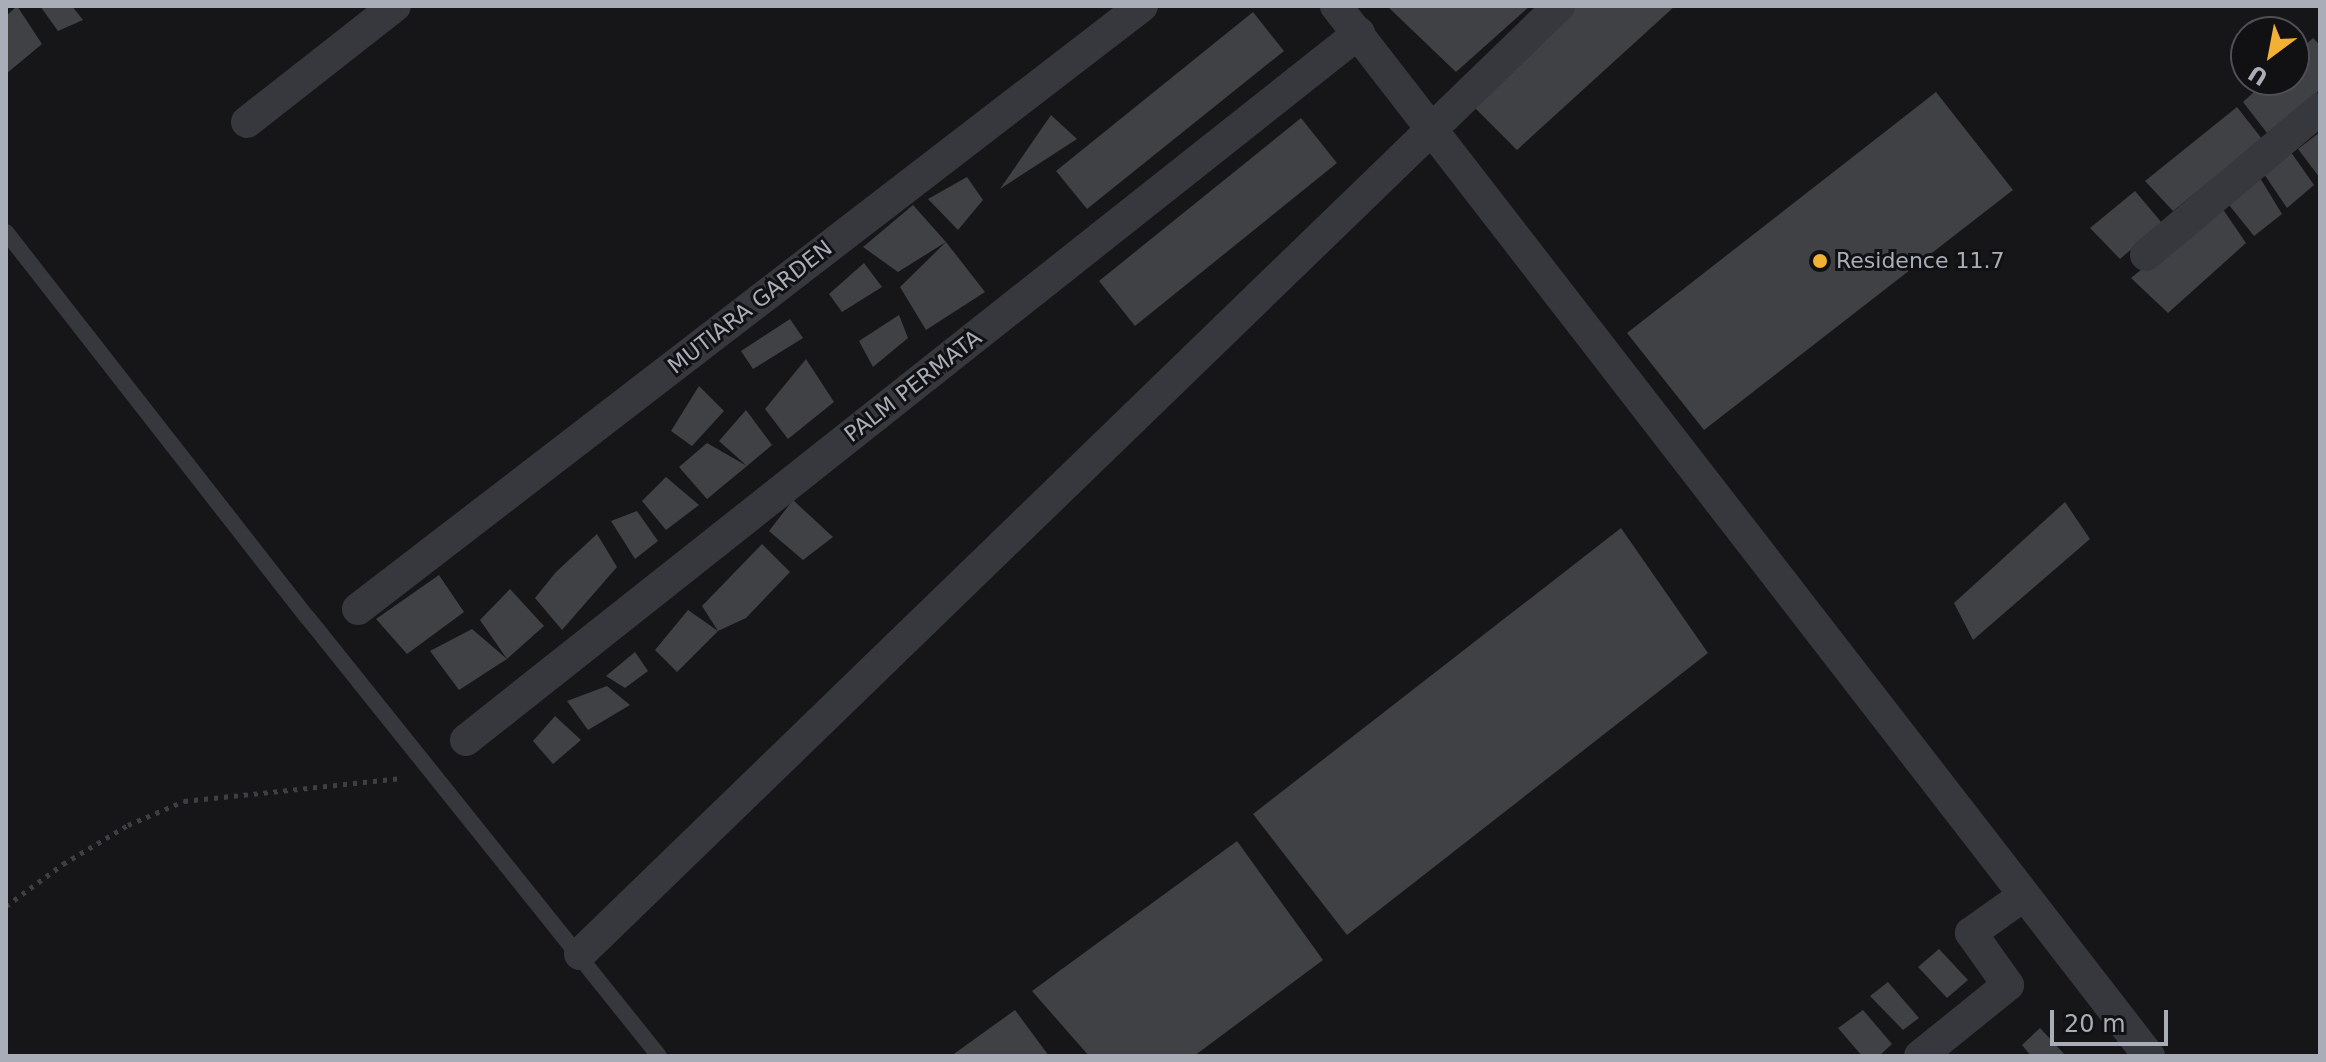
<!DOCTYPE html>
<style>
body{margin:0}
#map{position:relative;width:2326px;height:1062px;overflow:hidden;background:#161618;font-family:"DejaVu Sans",sans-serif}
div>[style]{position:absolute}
.building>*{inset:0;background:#404145}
.path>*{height:5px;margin-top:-2.5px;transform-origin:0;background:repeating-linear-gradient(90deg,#3d3f44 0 4px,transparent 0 10px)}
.lane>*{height:16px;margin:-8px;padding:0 8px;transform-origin:8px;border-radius:8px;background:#37383d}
.street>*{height:32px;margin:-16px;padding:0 16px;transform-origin:16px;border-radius:16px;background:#37383d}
.dots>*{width:22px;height:22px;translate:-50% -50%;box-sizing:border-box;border:4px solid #111113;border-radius:50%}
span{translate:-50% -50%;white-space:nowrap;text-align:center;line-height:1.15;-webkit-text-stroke:6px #111113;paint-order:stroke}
.poi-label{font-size:22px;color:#a8adb8}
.left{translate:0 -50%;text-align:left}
.street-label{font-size:22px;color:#a8adb8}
.frame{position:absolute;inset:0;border:8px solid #a8adb8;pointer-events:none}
.north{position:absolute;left:2230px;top:16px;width:80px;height:80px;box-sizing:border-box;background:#111113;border:2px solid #4d4f55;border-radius:50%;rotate:212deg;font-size:22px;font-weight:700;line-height:32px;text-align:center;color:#a8adb8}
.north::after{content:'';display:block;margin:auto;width:28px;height:36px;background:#f2b134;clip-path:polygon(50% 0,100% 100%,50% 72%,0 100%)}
.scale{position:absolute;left:2050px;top:1010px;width:118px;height:36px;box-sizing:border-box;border:4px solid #a8adb8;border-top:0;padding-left:10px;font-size:24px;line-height:28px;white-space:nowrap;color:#a8adb8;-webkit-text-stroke:6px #111113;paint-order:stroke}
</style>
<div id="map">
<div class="building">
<i style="clip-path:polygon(17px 6px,42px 44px,6px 74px,6px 16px)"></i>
<i style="clip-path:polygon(40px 6px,72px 6px,83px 20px,58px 31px)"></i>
<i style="clip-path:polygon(1387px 6px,1530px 6px,1456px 72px)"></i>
<i style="clip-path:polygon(1575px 6px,1675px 6px,1517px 150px,1472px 105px)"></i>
<i style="clip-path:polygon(1253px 12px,1284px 51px,1087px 209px,1056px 171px)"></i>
<i style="clip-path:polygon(2313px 38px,2320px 45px,2320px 90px,2267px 133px,2243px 102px,2267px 80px,2294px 80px,2294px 55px)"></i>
<i style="clip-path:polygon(1936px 92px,2013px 190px,1704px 430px,1627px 333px)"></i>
<i style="clip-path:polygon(2237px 107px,2262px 139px,2173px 211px,2145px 181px)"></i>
<i style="clip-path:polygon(1051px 115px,1077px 139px,1000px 189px)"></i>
<i style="clip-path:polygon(1301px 118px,1337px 163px,1135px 326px,1099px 281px)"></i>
<i style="clip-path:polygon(2320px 132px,2320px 178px,2298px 149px)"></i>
<i style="clip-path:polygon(2288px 148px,2314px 185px,2287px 208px,2262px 171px)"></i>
<i style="clip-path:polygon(2257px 173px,2282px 214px,2254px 236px,2225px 200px)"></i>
<i style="clip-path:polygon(967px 177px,983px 200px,958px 230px,928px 199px)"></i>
<i style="clip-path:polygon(2135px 191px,2162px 223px,2120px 259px,2090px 228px)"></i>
<i style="clip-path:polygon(913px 205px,946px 242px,898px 272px,863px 247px)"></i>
<i style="clip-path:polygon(2220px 205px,2246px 243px,2168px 313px,2131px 278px)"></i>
<i style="clip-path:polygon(946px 242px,985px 292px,926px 330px,900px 287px)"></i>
<i style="clip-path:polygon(864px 263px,882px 287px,842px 312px,829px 294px)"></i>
<i style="clip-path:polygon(899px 315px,908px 338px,873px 367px,859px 341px)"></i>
<i style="clip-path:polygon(790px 319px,803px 338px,753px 369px,741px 351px)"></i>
<i style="clip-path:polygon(806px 359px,834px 402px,788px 439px,765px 409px)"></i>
<i style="clip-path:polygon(699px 386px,724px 411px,692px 446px,671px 431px)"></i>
<i style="clip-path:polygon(746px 410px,772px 445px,747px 466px,707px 499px,679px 467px,707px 443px,747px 466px,719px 441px)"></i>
<i style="clip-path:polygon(666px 477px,699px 505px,666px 530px,642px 501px)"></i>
<i style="clip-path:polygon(793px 500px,833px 537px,803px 560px,769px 531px)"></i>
<i style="clip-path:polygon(2065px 502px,2090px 539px,1973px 640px,1954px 603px)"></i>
<i style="clip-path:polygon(637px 511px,658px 541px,635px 559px,611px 521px)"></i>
<i style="clip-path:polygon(1621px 528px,1708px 653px,1347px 935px,1253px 814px)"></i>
<i style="clip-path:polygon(597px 534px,617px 567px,562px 630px,535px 598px,556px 572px)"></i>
<i style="clip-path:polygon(762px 544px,790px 572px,746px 618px,718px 631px,702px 606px)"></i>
<i style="clip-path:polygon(439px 575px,464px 612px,407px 654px,376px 619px)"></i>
<i style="clip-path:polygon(510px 589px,544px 626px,507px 659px,480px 620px)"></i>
<i style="clip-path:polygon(688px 610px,718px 631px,677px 672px,655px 650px)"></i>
<i style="clip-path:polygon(472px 629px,507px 659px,459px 690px,430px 651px)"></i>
<i style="clip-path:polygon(635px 652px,648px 671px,625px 688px,606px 676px)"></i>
<i style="clip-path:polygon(607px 686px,630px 705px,588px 730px,567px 701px)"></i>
<i style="clip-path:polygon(555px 716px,581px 740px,553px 764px,533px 741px)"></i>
<i style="clip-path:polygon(1237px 841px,1323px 960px,1194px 1056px,1089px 1056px,1032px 991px)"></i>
<i style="clip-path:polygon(1939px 949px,1968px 980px,1947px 998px,1918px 967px)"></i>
<i style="clip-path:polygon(1888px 982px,1919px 1018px,1903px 1030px,1870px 996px)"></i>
<i style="clip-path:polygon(1015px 1010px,1049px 1056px,951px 1056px)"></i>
<i style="clip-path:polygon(1863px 1010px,1892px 1044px,1879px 1056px,1862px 1056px,1838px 1028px)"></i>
<i style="clip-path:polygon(2040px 1028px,2066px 1056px,2031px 1056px,2022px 1045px)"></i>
</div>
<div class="path">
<i style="left:6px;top:906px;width:71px;rotate:-36.4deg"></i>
<i style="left:63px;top:864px;width:76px;rotate:-31deg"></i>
<i style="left:128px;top:825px;width:61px;rotate:-23.2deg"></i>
<i style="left:184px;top:801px;width:219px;rotate:-6deg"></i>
</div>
<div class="lane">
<i style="left:6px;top:232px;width:490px;rotate:52deg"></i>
<i style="left:308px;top:618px;width:561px;rotate:51.29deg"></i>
</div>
<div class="street">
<i style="left:1336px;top:6px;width:1328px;rotate:52.25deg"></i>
<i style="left:247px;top:122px;width:188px;rotate:-38.1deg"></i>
<i style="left:2146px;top:255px;width:227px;rotate:-40deg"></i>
<i style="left:358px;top:609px;width:989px;rotate:-37.57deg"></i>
<i style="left:466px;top:740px;width:1139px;rotate:-38.37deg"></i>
<i style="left:580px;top:954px;width:1363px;rotate:-44.08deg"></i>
<i style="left:1920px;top:1056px;width:113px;rotate:-38.9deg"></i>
<i style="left:2008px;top:985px;width:64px;rotate:-125.4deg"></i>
<i style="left:1971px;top:933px;width:64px;rotate:-35.4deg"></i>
</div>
<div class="dots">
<i style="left:1820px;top:261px;background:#f2b134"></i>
</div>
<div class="poi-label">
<span class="left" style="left:1836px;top:261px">Residence 11.7</span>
</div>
<div class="street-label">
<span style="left:750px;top:307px;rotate:-38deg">MUTIARA GARDEN</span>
<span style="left:913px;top:386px;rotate:-38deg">PALM PERMATA</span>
</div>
<div class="frame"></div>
<div class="north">U</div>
<div class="scale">20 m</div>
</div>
